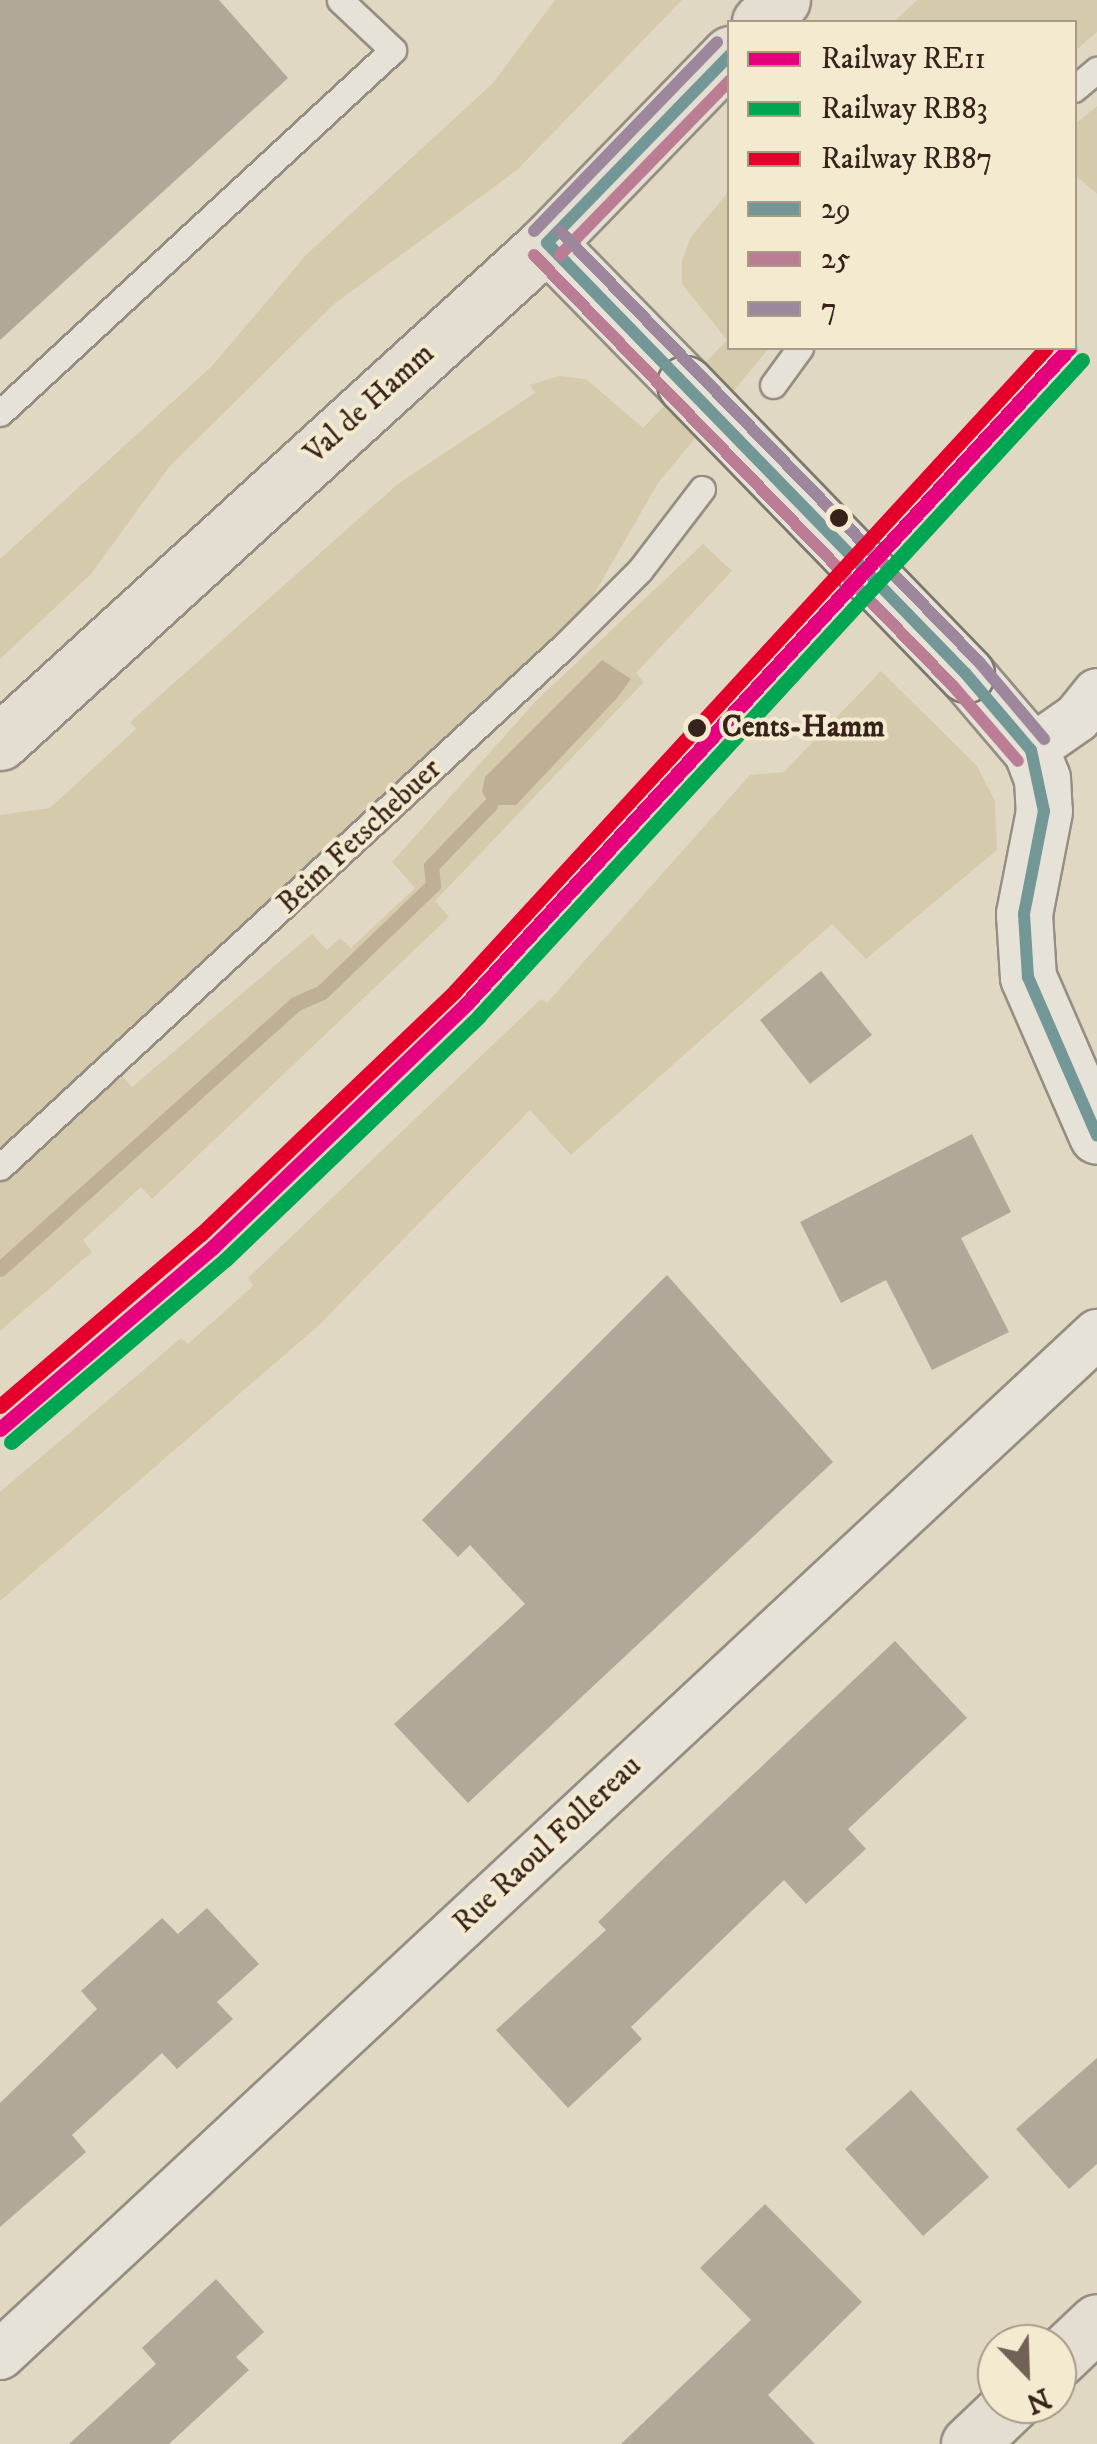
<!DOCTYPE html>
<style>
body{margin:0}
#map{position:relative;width:1097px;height:2444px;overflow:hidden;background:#e0d8c3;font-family:"IM FELL DW Pica",serif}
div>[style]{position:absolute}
.green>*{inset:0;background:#d6caad}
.water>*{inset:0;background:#beaf95}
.stream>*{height:15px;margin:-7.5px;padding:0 7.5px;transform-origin:7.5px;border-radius:7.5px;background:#beaf95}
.building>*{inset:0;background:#b0a99a}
.roads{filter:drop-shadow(2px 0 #968e82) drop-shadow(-2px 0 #968e82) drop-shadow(0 2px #968e82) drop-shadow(0 -2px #968e82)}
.service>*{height:25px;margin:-12.5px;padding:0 12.5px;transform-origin:12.5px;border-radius:12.5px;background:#e7e2d7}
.minor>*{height:48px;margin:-24px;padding:0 24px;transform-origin:24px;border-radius:24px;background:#e7e2d7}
.secondary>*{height:55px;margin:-27.5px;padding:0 27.5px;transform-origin:27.5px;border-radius:27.5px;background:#e7e2d7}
.primary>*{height:55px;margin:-27.5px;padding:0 27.5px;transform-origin:27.5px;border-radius:27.5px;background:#e3ded1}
.bridges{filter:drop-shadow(2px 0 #7e776b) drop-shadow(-2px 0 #7e776b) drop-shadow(0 2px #7e776b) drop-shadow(0 -2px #7e776b)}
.secondary-bridge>*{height:55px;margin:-27.5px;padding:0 27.5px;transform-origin:27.5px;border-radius:27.5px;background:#e7e2d7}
.bus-1>*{height:12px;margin:-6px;padding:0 6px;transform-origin:6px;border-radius:6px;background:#739797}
.bus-2>*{height:12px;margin:-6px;padding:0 6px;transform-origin:6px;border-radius:6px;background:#bb7d94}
.bus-3>*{height:12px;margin:-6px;padding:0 6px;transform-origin:6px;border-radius:6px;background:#9c879d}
.rail-1>*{height:15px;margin:-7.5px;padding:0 7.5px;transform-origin:7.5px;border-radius:7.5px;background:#e5007d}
.rail-2>*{height:15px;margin:-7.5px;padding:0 7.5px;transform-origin:7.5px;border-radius:7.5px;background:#00a651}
.rail-3>*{height:15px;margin:-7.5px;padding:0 7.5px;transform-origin:7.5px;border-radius:7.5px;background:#e4002b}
.dots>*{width:28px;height:28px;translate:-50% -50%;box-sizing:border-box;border:5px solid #f3ead0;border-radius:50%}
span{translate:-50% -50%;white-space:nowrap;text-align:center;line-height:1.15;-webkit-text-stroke:8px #f3ead0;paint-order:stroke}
.street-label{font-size:30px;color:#37231a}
.stop-label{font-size:30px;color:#37231a;font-weight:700}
.left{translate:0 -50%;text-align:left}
.legend{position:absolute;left:727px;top:20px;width:350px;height:330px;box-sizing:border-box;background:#f3ead0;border:2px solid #a89a87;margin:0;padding:12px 18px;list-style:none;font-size:30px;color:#37231a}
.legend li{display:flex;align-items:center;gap:20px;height:50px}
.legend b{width:50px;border:2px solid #a89a87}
.north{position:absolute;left:977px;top:2324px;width:100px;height:100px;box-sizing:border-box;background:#f3ead0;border:2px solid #a89a87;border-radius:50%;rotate:157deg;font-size:28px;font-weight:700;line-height:40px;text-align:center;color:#37231a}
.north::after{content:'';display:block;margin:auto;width:35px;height:45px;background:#726255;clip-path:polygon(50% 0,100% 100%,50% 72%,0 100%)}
</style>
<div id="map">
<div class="green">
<i style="clip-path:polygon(555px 0,682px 0,517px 170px,334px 304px,169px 467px,91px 574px,0 659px,0 559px,212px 366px,306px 255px,493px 83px)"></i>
<i style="clip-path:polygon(917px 0,1097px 0,1097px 32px,1075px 51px,1074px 22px,894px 22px)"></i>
<i style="clip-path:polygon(1097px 106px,1097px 194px,1075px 175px,1074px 125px)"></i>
<i style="clip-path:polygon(729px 191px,730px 348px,769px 348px,658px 483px,564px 646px,114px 1068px,132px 1087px,312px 934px,327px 950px,340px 938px,351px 948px,415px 888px,392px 862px,536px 701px,703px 544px,732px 571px,636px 673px,644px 682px,435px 901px,449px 917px,152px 1199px,141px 1187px,83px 1240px,92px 1252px,0 1331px,0 815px,50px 808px,136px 729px,130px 722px,399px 483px,535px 393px,530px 385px,559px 376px,586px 379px,643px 428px,727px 340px,682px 284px,682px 260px,691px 237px)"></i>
<i style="clip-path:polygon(881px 671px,977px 766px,995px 801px,997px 850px,866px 959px,832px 924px,571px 1155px,530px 1110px,318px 1326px,0 1601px,0 1492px,181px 1338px,188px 1344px,253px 1286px,248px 1278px,541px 999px,547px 1003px,750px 775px,784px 772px)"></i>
</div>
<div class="water">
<i style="clip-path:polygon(602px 660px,631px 679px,617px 698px,516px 805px,490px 805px,482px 792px,485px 777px)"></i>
</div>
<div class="stream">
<i style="left:0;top:1269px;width:397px;rotate:-41.9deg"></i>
<i style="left:295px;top:1004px;width:30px;rotate:-24deg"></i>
<i style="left:322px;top:992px;width:154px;rotate:-43.9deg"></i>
<i style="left:433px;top:885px;width:19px;rotate:-96deg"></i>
<i style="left:431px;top:866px;width:85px;rotate:-46deg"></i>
</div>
<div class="building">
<i style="clip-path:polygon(0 0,219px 0,288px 78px,0 340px)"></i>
<i style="clip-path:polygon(821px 971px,872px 1035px,810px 1084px,760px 1020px)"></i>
<i style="clip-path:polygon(972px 1134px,1011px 1212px,961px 1238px,1009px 1332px,932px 1370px,886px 1280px,841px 1303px,800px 1222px)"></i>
<i style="clip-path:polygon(667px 1275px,833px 1462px,468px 1803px,394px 1724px,525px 1604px,470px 1545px,458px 1557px,422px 1520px)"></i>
<i style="clip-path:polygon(895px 1641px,967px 1718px,848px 1829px,866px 1849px,806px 1904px,784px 1880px,631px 2027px,642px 2039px,568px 2108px,496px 2030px,606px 1930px,598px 1922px,661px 1861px)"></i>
<i style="clip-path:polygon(207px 1908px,259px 1964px,217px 2002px,233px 2019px,177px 2069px,162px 2053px,72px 2135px,86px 2152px,0 2227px,0 2103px,97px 2009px,81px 1991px,162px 1918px,178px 1934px)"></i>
<i style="clip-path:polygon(1097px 2058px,1097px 2164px,1069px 2189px,1016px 2129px)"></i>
<i style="clip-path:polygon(911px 2090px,989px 2177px,923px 2236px,845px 2149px)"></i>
<i style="clip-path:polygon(765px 2204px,862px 2302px,768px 2395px,815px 2444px,621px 2444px,751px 2320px,700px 2268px)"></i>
<i style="clip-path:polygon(216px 2279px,264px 2332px,236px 2357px,249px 2370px,169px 2444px,69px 2444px,156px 2364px,142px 2348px)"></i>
</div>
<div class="roads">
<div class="service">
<i style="left:1074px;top:89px;width:30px;rotate:-40deg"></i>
<i style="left:773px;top:385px;width:46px;rotate:-53.9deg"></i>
<i style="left:0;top:413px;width:535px;rotate:-42.73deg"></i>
<i style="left:393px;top:50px;width:73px;rotate:-136.7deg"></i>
<i style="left:0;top:1167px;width:768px;rotate:-42.73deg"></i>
<i style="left:564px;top:646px;width:107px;rotate:-45deg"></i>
<i style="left:640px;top:570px;width:102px;rotate:-52.6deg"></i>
</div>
<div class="minor">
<i style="left:1031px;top:750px;width:56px;rotate:-34.8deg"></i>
<i style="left:1077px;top:718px;width:32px;rotate:-51deg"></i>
<i style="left:0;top:2355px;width:1499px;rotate:-42.94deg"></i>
</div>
<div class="secondary">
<i style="left:547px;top:243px;width:197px;rotate:45.6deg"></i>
<i style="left:966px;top:674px;width:100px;rotate:49.5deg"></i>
<i style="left:1031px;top:750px;width:30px;rotate:69deg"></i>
<i style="left:1042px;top:778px;width:33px;rotate:87deg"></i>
<i style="left:1044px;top:811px;width:105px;rotate:101deg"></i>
<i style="left:1024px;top:914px;width:63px;rotate:86.4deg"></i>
<i style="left:1028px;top:977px;width:173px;rotate:66.5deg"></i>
</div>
<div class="primary">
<i style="left:760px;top:22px;width:31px;rotate:-45deg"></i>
<i style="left:0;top:742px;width:740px;rotate:-42.37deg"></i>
<i style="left:547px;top:243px;width:263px;rotate:-45.9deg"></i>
<i style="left:1057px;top:2360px;width:55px;rotate:-43.5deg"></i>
<i style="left:969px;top:2444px;width:58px;rotate:-43.6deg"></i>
</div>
</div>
<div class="bridges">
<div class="secondary-bridge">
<i style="left:685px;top:384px;width:404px;rotate:45.9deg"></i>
</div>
</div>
<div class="bus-1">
<i style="left:547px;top:243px;width:601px;rotate:45.81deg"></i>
<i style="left:966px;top:674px;width:100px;rotate:49.5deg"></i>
<i style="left:1031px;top:750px;width:62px;rotate:78deg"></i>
<i style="left:1044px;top:811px;width:105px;rotate:101deg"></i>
<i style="left:1024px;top:914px;width:63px;rotate:86.4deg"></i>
<i style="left:1028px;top:977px;width:173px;rotate:66.5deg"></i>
<i style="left:547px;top:243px;width:262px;rotate:-45.8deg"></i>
</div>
<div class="bus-2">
<i style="left:534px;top:255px;width:601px;rotate:45.81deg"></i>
<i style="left:953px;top:686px;width:99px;rotate:49.1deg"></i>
<i style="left:560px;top:255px;width:244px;rotate:-45.8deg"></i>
</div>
<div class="bus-3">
<i style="left:534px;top:231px;width:263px;rotate:-45.9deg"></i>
<i style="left:560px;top:231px;width:601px;rotate:45.81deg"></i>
<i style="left:979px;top:662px;width:101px;rotate:49.8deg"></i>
</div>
<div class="rail-1">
<i style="left:0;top:1429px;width:280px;rotate:-40.5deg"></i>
<i style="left:213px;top:1247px;width:352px;rotate:-43.8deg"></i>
<i style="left:467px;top:1003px;width:890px;rotate:-47.41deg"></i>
</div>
<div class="rail-2">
<i style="left:11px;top:1442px;width:281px;rotate:-40.4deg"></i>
<i style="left:225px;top:1260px;width:352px;rotate:-43.8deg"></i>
<i style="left:479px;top:1016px;width:891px;rotate:-47.41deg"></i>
</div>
<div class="rail-3">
<i style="left:0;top:1406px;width:265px;rotate:-40.6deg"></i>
<i style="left:201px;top:1234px;width:352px;rotate:-43.7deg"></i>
<i style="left:455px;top:991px;width:873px;rotate:-47.41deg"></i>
</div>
<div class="dots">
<i style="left:839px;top:518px;background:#37231a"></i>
<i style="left:697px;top:728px;background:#37231a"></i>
</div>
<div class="street-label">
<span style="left:370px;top:404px;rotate:-42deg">Val de Hamm</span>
<span style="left:360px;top:837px;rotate:-43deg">Beim Fetschebuer</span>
<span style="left:548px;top:1845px;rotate:-43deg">Rue Raoul Follereau</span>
</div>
<div class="stop-label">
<span class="left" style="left:722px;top:728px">Cents-Hamm</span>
</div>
<ul class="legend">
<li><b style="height:12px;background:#e5007d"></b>Railway RE11</li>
<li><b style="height:12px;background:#00a651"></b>Railway RB83</li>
<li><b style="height:12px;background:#e4002b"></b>Railway RB87</li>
<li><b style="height:12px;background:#739797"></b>29</li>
<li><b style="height:12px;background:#bb7d94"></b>25</li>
<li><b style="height:12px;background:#9c879d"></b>7</li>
</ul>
<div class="north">N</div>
</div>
